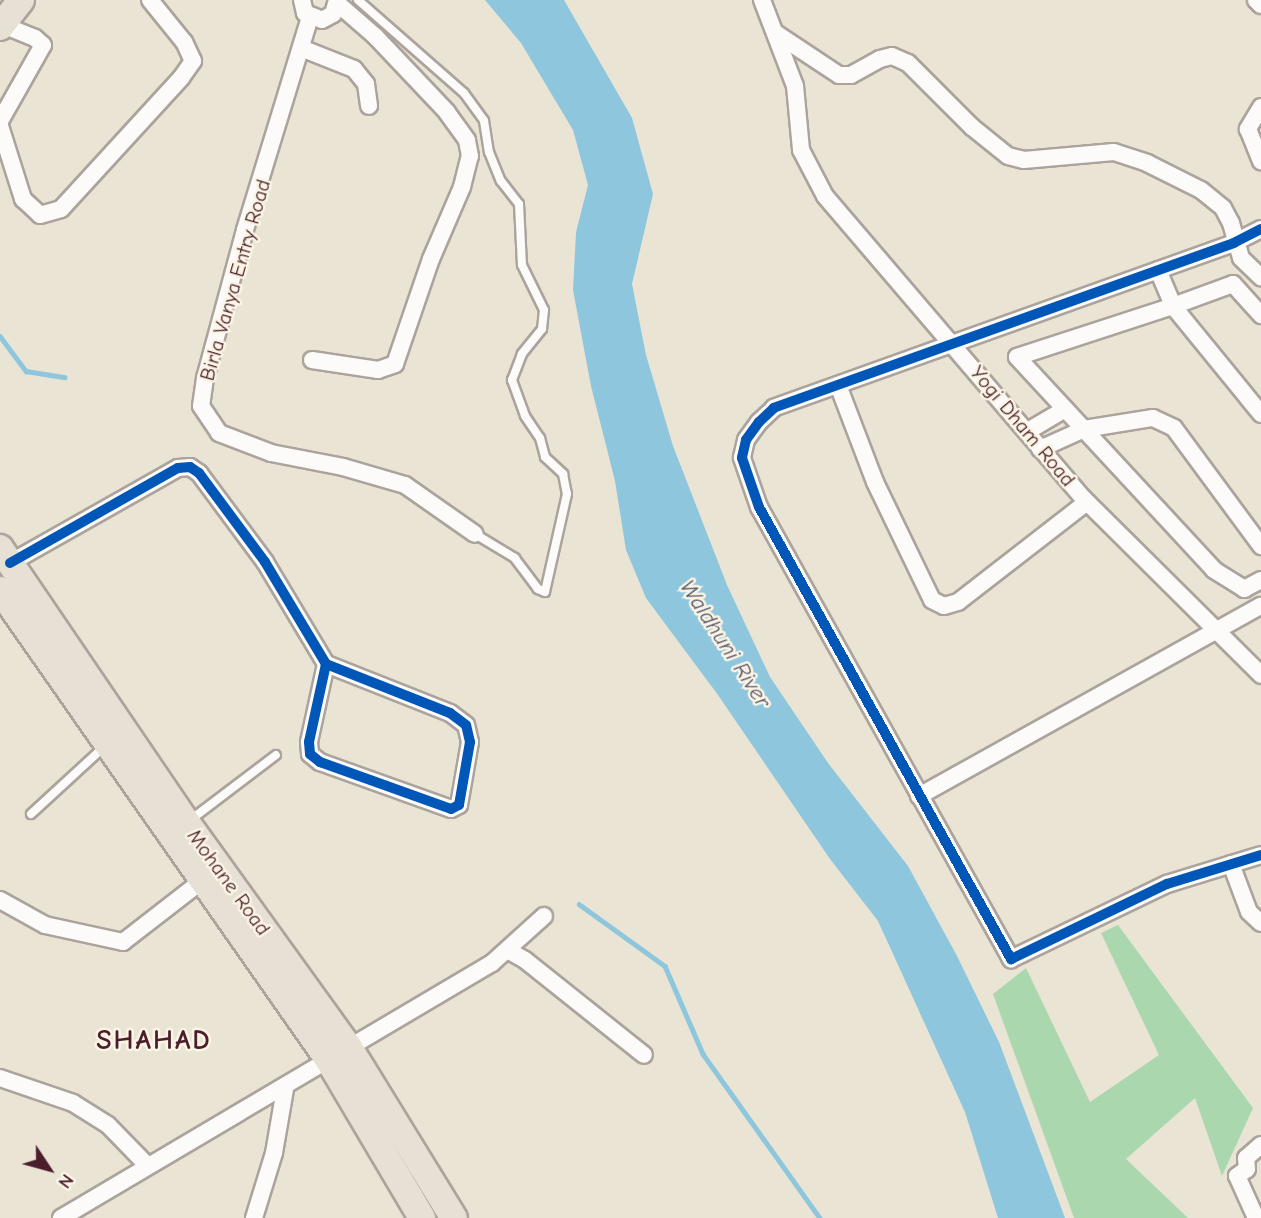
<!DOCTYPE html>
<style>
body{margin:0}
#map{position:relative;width:1261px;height:1218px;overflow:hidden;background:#e9e4d4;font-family:"Comic Neue",sans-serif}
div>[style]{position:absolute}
.green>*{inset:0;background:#abd7af}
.water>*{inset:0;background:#8ec6de}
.stream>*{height:4.5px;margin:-2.25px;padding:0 2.25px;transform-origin:2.25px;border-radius:2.25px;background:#8ec6de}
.roads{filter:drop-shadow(2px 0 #aba39c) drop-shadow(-2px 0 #aba39c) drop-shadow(0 2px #aba39c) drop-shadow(0 -2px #aba39c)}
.lane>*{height:8px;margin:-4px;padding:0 4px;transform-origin:4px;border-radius:4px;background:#fcfbf9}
.street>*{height:16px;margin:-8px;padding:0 8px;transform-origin:8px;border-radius:8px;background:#fcfbf9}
.primary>*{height:26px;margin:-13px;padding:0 13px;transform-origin:13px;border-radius:13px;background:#e7e1d5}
.cycleway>*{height:10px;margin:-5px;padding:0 5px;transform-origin:5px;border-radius:5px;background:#0057b8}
span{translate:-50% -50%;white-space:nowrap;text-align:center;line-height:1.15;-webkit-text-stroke:5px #fcf5e5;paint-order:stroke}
.street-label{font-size:21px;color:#4a1f2b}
.water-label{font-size:23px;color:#54556b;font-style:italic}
.district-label{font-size:28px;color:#4a1f2b;font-weight:700;letter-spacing:2px}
.north{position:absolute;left:14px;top:1134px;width:70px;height:70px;-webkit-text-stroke:5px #fcf5e5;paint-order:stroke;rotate:126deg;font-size:19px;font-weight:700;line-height:28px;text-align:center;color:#4a1f2b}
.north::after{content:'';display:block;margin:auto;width:24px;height:32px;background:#4a1f2b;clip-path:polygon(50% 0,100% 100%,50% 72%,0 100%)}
</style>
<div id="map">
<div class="green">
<i style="clip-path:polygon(1118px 925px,1253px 1108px,1222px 1176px,1195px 1098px,1126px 1159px,1188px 1218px,1074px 1218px,993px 994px,1026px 968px,1090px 1102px,1159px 1055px,1101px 933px)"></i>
</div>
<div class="water">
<i style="clip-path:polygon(485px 0,564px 0,632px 118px,653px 194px,632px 284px,646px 355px,673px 446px,727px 585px,770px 677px,828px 763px,908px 866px,957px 956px,999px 1042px,1065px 1218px,998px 1218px,965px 1112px,878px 921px,830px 859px,718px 695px,646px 598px,626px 550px,615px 481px,591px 386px,573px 290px,576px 232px,588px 185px,573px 130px,521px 43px)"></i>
</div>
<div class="stream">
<i style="left:0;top:336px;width:44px;rotate:53.4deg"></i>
<i style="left:26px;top:371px;width:39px;rotate:9deg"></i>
<i style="left:579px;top:904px;width:106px;rotate:35.8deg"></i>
<i style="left:665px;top:966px;width:96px;rotate:66.6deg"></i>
<i style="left:703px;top:1054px;width:201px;rotate:54.5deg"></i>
</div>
<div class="roads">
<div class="lane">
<i style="left:358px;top:0;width:141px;rotate:41.3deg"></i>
<i style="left:464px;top:93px;width:34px;rotate:54deg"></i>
<i style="left:484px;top:121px;width:31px;rotate:81deg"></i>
<i style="left:489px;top:152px;width:31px;rotate:68deg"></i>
<i style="left:501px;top:181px;width:29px;rotate:52deg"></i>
<i style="left:519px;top:204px;width:61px;rotate:87.2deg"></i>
<i style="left:522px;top:265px;width:50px;rotate:63.9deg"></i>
<i style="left:544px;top:310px;width:19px;rotate:96deg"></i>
<i style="left:542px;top:329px;width:32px;rotate:129deg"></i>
<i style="left:522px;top:354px;width:28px;rotate:111deg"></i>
<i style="left:512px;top:380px;width:38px;rotate:70deg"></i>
<i style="left:525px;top:416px;width:27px;rotate:56deg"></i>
<i style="left:540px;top:438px;width:20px;rotate:75deg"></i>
<i style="left:545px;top:457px;width:25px;rotate:43deg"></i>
<i style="left:563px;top:474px;width:20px;rotate:79deg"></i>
<i style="left:567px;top:494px;width:100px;rotate:102.7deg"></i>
<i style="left:545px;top:592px;width:8px;rotate:-157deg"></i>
<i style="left:538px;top:589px;width:39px;rotate:-127deg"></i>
<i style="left:515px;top:558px;width:47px;rotate:-149deg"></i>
<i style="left:31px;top:814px;width:102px;rotate:-42.6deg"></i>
<i style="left:189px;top:821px;width:109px;rotate:-37.2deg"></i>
</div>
<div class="street">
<i style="left:302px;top:0;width:13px;rotate:77deg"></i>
<i style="left:305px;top:13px;width:18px;rotate:22deg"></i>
<i style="left:322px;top:20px;width:13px;rotate:-29deg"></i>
<i style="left:333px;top:14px;width:15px;rotate:-74deg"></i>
<i style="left:762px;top:0;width:92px;rotate:69deg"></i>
<i style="left:795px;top:86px;width:64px;rotate:84.6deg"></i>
<i style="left:801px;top:150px;width:52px;rotate:62.4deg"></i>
<i style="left:825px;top:196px;width:397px;rotate:49.5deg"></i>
<i style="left:1083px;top:498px;width:251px;rotate:44.8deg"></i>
<i style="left:1256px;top:0;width:7px;rotate:45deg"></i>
<i style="left:310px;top:17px;width:223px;rotate:107deg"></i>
<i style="left:245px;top:230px;width:153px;rotate:105.1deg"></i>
<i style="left:205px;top:378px;width:28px;rotate:98deg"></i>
<i style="left:201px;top:406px;width:32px;rotate:56deg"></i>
<i style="left:219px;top:433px;width:56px;rotate:21deg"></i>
<i style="left:271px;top:453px;width:73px;rotate:11deg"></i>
<i style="left:343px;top:467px;width:65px;rotate:16.2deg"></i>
<i style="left:405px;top:485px;width:85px;rotate:35deg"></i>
<i style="left:777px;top:34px;width:74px;rotate:33.5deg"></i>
<i style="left:839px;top:75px;width:12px"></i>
<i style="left:851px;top:75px;width:33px;rotate:-29deg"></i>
<i style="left:880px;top:59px;width:12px;rotate:-14deg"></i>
<i style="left:892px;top:56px;width:17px;rotate:24deg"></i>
<i style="left:908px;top:63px;width:91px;rotate:45deg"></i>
<i style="left:972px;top:127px;width:46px;rotate:38.9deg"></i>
<i style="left:1008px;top:156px;width:16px;rotate:14deg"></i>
<i style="left:1024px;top:160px;width:90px;rotate:-5.1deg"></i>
<i style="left:1114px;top:152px;width:35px;rotate:18deg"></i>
<i style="left:1147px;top:163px;width:60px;rotate:26.6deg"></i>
<i style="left:1201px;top:190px;width:28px;rotate:39deg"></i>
<i style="left:1223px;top:208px;width:17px;rotate:62deg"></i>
<i style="left:1231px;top:223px;width:36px;rotate:74deg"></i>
<i style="left:1241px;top:258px;width:28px;rotate:44deg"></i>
<i style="left:301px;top:48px;width:57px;rotate:21.6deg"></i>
<i style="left:354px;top:69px;width:19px;rotate:51deg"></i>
<i style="left:366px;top:84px;width:22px;rotate:82deg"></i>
<i style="left:1261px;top:107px;width:26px;rotate:121deg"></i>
<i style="left:1248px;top:129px;width:35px;rotate:68deg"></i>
<i style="left:0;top:121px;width:87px;rotate:-60.5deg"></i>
<i style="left:43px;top:45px;width:11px;rotate:-139deg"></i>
<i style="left:35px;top:38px;width:35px;rotate:-158deg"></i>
<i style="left:0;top:126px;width:77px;rotate:72.5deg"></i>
<i style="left:23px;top:199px;width:23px;rotate:43deg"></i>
<i style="left:40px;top:215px;width:22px;rotate:-16deg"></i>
<i style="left:61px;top:209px;width:178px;rotate:-47.5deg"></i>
<i style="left:181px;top:78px;width:21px;rotate:-55deg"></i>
<i style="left:193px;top:61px;width:21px;rotate:-115deg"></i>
<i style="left:184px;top:42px;width:54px;rotate:-129deg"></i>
<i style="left:1261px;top:229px;width:30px;rotate:153deg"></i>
<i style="left:1234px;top:243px;width:489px;rotate:160.3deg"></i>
<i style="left:774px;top:408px;width:21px;rotate:137deg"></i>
<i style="left:759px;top:422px;width:22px;rotate:126deg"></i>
<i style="left:746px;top:440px;width:18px;rotate:103deg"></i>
<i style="left:742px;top:458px;width:52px;rotate:70.9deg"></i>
<i style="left:759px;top:507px;width:518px;rotate:60.86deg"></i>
<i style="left:1011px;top:959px;width:173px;rotate:-25.7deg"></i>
<i style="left:1167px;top:884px;width:98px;rotate:-17.1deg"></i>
<i style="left:1158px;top:270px;width:39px;rotate:67deg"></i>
<i style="left:1173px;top:306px;width:64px;rotate:-20.1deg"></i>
<i style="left:1233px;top:284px;width:42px;rotate:47.9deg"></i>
<i style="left:312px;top:360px;width:67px;rotate:8.6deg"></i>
<i style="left:378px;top:370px;width:18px;rotate:-19deg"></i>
<i style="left:395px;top:364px;width:111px;rotate:-71.1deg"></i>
<i style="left:431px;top:259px;width:78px;rotate:-66.7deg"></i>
<i style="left:462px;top:187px;width:32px;rotate:-76deg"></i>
<i style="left:470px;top:156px;width:16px;rotate:-101deg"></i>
<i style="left:467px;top:140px;width:34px;rotate:-126deg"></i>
<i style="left:447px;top:112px;width:105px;rotate:-133.5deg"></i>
<i style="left:375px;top:36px;width:50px;rotate:-139deg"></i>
<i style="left:838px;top:385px;width:104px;rotate:69.1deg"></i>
<i style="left:875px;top:482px;width:131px;rotate:64.2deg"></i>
<i style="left:932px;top:600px;width:13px;rotate:27deg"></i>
<i style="left:944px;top:606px;width:15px;rotate:-16deg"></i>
<i style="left:958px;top:602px;width:163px;rotate:-37.8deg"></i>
<i style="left:1261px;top:414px;width:139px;rotate:-129.2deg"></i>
<i style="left:1173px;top:306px;width:164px;rotate:161.9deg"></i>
<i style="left:1017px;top:357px;width:290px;rotate:47.2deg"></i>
<i style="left:1214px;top:570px;width:36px;rotate:32deg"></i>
<i style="left:1244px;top:589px;width:19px;rotate:-28deg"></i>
<i style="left:1028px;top:431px;width:43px;rotate:-30.7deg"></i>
<i style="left:1040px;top:449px;width:48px;rotate:-24.4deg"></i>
<i style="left:1084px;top:429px;width:70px;rotate:-9.1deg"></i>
<i style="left:1153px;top:418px;width:23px;rotate:25deg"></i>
<i style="left:1174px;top:428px;width:147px;rotate:53.6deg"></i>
<i style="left:10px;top:563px;width:193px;rotate:-29.5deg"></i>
<i style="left:178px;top:468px;width:12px;rotate:-5deg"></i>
<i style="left:190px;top:467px;width:11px;rotate:34deg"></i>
<i style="left:199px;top:473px;width:111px;rotate:53.4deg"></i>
<i style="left:265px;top:562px;width:119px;rotate:59.1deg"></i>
<i style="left:326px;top:664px;width:80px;rotate:102.3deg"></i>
<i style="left:309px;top:742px;width:12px;rotate:85deg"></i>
<i style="left:310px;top:754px;width:13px;rotate:39deg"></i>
<i style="left:320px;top:762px;width:139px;rotate:19.7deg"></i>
<i style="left:451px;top:809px;width:9px;rotate:-27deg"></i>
<i style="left:459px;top:805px;width:64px;rotate:-80.1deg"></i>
<i style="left:470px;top:742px;width:17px;rotate:-103deg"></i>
<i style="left:466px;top:725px;width:20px;rotate:-143deg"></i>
<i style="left:450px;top:713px;width:133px;rotate:-158.4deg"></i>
<i style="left:919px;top:796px;width:391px;rotate:-29.1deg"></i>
<i style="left:1231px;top:864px;width:51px;rotate:69.4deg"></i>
<i style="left:1249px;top:912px;width:16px;rotate:43deg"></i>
<i style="left:0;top:900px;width:51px;rotate:29.1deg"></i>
<i style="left:45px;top:925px;width:80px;rotate:12.3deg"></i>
<i style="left:123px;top:942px;width:108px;rotate:-37.8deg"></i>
<i style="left:509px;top:951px;width:18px;rotate:29deg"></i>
<i style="left:525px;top:960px;width:152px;rotate:38.6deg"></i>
<i style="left:0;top:1078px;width:77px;rotate:18.9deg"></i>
<i style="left:73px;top:1103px;width:41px;rotate:32.2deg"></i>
<i style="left:108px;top:1125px;width:57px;rotate:45.7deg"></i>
<i style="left:61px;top:1218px;width:501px;rotate:-30.61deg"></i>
<i style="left:492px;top:963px;width:70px;rotate:-42.1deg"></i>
<i style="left:254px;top:1218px;width:68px;rotate:-72.9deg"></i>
<i style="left:274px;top:1153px;width:65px;rotate:-80.2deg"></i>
<i style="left:1256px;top:1218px;width:46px;rotate:-114.3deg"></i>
<i style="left:1237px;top:1176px;width:12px;rotate:-35deg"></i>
<i style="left:1247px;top:1169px;width:11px;rotate:-95deg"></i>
<i style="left:1246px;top:1158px;width:20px;rotate:-41deg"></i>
</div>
<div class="primary">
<i style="left:0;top:27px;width:34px;rotate:-52deg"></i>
<i style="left:0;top:548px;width:333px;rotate:55.8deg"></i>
<i style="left:187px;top:823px;width:275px;rotate:54.2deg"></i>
<i style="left:348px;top:1046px;width:202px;rotate:58.4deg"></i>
<i style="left:0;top:590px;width:572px;rotate:55.03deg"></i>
<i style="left:328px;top:1059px;width:185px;rotate:59.4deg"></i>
</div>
</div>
<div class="cycleway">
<i style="left:1261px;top:229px;width:30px;rotate:153deg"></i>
<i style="left:1234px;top:243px;width:489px;rotate:160.3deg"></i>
<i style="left:774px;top:408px;width:21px;rotate:137deg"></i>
<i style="left:759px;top:422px;width:22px;rotate:126deg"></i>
<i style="left:746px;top:440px;width:18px;rotate:103deg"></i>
<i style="left:742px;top:458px;width:52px;rotate:70.9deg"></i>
<i style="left:759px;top:507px;width:518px;rotate:60.86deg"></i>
<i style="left:1011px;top:959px;width:173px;rotate:-25.7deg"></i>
<i style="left:1167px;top:884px;width:98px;rotate:-17.1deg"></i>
<i style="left:10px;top:563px;width:193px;rotate:-29.5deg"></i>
<i style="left:178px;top:468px;width:12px;rotate:-5deg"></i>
<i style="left:190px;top:467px;width:11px;rotate:34deg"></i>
<i style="left:199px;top:473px;width:111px;rotate:53.4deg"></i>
<i style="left:265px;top:562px;width:119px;rotate:59.1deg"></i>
<i style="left:326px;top:664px;width:80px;rotate:102.3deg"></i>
<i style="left:309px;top:742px;width:12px;rotate:85deg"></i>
<i style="left:310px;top:754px;width:13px;rotate:39deg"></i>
<i style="left:320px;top:762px;width:139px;rotate:19.7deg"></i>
<i style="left:451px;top:809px;width:9px;rotate:-27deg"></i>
<i style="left:459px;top:805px;width:64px;rotate:-80.1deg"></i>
<i style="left:470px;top:742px;width:17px;rotate:-103deg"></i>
<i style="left:466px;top:725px;width:20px;rotate:-143deg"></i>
<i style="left:450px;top:713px;width:133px;rotate:-158.4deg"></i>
</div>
<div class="street-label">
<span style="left:235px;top:280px;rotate:-74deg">Birla Vanya Entry Road</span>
<span style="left:1023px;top:426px;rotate:50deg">Yogi Dham Road</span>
<span style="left:229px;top:882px;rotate:54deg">Mohane Road</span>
</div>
<div class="water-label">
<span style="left:725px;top:644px;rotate:57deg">Waldhuni River</span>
</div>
<div class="district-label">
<span style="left:154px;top:1040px">SHAHAD</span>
</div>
<div class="north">N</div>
</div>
